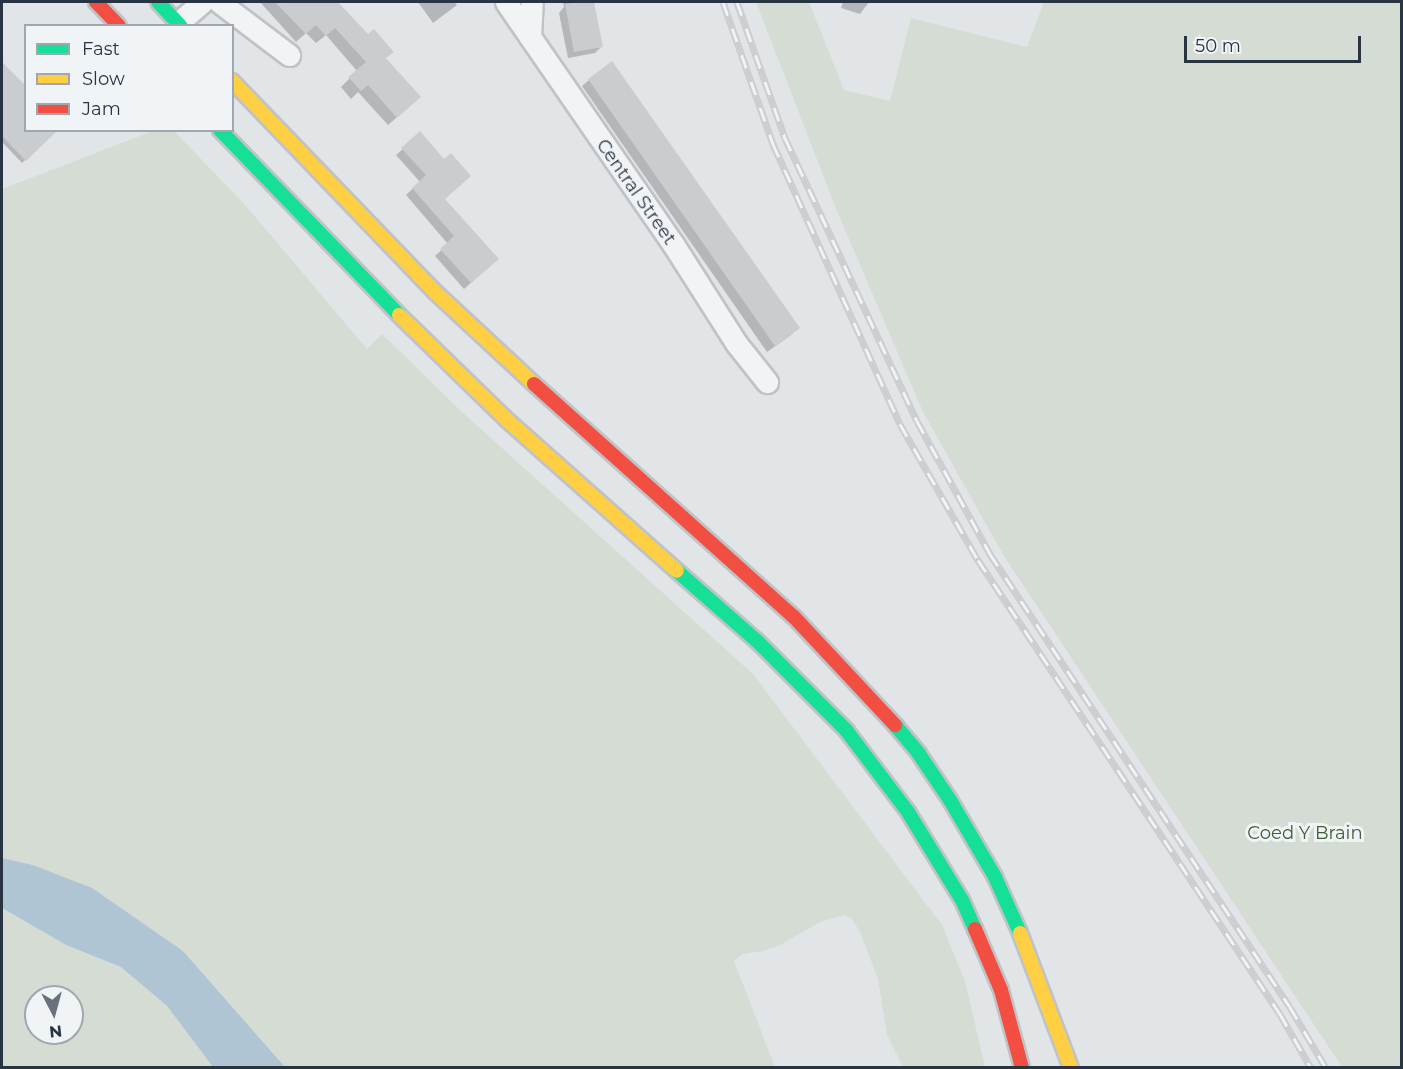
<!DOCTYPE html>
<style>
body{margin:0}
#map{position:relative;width:1403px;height:1069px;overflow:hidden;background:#e2e5e8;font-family:Montserrat,sans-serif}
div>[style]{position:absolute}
.green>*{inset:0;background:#d4dcd3}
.water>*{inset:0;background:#b0c5d4}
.shadow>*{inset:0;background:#0003}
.building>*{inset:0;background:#cacdd0}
.roads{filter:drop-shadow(2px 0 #c0c3c6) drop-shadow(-2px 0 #c0c3c6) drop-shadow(0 2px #c0c3c6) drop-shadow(0 -2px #c0c3c6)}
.street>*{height:21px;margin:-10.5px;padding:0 10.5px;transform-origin:10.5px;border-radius:10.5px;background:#f2f3f4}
.fast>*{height:14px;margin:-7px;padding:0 7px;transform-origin:7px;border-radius:7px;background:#16e098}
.slow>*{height:14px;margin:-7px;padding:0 7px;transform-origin:7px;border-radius:7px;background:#ffcf43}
.jam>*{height:14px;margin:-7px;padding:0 7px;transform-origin:7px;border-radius:7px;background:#f24e42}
.rail>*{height:7px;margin-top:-3.5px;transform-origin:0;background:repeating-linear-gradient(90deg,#f0f4f7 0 14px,#cbcdcf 0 28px);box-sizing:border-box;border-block:2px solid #cbcdcf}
span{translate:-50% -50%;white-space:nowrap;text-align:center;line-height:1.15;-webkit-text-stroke:6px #f0f4f7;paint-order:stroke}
.street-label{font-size:18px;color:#283442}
.park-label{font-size:18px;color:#415e35}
.frame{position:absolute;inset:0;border:3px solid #283442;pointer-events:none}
.legend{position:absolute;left:24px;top:24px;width:210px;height:108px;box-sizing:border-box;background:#f0f4f7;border:2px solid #a0a7af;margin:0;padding:8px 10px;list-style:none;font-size:18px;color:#283442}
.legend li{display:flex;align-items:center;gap:12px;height:30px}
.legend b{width:30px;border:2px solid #a0a7af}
.north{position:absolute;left:24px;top:985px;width:60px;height:60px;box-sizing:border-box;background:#f0f4f7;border:2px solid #a0a7af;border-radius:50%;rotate:174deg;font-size:16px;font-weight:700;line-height:24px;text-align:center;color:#283442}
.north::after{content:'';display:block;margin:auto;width:21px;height:27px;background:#69727c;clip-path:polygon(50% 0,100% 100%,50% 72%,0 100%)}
.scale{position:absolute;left:1184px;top:36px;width:177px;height:27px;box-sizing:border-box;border:3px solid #283442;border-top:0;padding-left:8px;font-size:18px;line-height:21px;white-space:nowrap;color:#283442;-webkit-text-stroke:4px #f0f4f7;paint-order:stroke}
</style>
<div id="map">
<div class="green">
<i style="clip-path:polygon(756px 2px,809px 2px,844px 90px,890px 101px,911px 18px,1027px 47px,1044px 2px,1401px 2px,1401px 1067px,1342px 1067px,1004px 556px,923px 412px,837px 211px)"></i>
<i style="clip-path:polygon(153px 131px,174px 131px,247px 207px,367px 349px,382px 334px,462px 412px,753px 674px,942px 925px,965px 981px,985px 1067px,903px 1067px,887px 1035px,878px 979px,860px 932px,852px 919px,844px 915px,820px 922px,782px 944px,764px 951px,743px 954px,734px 961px,775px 1067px,285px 1067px,183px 951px,33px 865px,2px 858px,2px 189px)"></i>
<i style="clip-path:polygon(evenodd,2px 908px,66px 945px,121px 967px,167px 1006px,213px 1067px,2px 1067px,2px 908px,36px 997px,72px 997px,72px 1033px,36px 1033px,36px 997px)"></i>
</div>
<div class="water">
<i style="clip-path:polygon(2px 858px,33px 865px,92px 888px,183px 951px,285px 1067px,213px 1067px,167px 1006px,121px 967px,66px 945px,2px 908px)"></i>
</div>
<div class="shadow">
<i style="clip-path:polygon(260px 2px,336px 2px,385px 59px,410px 106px,388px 125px,358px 92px,351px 99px,341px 87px,357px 71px,326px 35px,316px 43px,306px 33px,296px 42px)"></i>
<i style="clip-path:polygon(418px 2px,454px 2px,457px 5px,433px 23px)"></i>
<i style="clip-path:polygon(563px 2px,593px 2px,602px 46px,595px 53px,568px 58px,559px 13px,564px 7px)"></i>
<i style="clip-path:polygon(843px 2px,869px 2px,860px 14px,841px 8px)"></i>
<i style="clip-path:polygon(9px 72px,26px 130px,47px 139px,22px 163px,2px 142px,2px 79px)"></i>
<i style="clip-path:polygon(589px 80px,798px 328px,791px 335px,767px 352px,582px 86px)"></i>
<i style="clip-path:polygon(420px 134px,444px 199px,490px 266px,464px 289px,435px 256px,448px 244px,406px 195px,420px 182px,396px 155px)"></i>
</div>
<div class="building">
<i style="clip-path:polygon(275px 2px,338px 2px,368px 34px,374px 29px,394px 52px,386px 58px,421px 97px,397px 118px,368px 85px,361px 91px,348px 77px,366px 62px,335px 28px,326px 36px,316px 25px,306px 34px)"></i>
<i style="clip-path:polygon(579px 2px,594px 2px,603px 47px,574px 52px,565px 4px)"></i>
<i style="clip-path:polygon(612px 61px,800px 328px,775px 346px,588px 79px)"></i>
<i style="clip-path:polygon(2px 62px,26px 86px,26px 130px,58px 130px,26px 161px,2px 136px)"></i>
<i style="clip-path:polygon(420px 131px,444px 159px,451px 153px,471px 176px,445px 199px,499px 259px,471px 283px,440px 249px,454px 236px,412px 188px,426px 175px,401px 148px)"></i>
</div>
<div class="roads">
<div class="street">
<i style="left:219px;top:2px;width:88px;rotate:37.1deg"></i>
<i style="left:506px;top:2px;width:294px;rotate:55.4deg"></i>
<i style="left:673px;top:244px;width:117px;rotate:57.5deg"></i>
<i style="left:736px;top:343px;width:50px;rotate:51.5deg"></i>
<i style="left:178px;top:23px;width:32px;rotate:-41deg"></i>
<i style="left:530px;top:37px;width:35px;rotate:-87deg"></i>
</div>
<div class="fast">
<i style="left:158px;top:2px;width:33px;rotate:47deg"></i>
<i style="left:220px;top:130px;width:257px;rotate:45.9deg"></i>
<i style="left:677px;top:571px;width:106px;rotate:41.2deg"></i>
<i style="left:757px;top:641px;width:126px;rotate:45deg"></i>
<i style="left:846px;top:730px;width:103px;rotate:52.9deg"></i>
<i style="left:908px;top:812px;width:103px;rotate:58.5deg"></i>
<i style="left:962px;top:900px;width:32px;rotate:66deg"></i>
<i style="left:895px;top:725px;width:38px;rotate:50deg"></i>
<i style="left:919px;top:754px;width:55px;rotate:56deg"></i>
<i style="left:950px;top:800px;width:89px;rotate:59.7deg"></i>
<i style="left:995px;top:877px;width:61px;rotate:65.9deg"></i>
</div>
<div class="slow">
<i style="left:232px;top:81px;width:293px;rotate:46.1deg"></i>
<i style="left:435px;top:292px;width:135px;rotate:42.9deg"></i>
<i style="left:399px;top:315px;width:151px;rotate:44.2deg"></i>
<i style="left:507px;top:420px;width:227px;rotate:41.6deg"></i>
<i style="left:1020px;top:933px;width:144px;rotate:69.3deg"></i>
</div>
<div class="jam">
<i style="left:96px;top:2px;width:33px;rotate:46deg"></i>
<i style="left:534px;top:384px;width:349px;rotate:41.9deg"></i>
<i style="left:794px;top:617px;width:148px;rotate:46.9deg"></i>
<i style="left:975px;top:929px;width:66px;rotate:66.9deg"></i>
<i style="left:1001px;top:990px;width:81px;rotate:74.9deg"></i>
</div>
</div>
<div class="rail">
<i style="left:723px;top:2px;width:151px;rotate:70.6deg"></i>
<i style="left:773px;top:144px;width:307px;rotate:65.6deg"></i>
<i style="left:900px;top:424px;width:157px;rotate:60.2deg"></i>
<i style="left:978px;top:560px;width:545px;rotate:56.37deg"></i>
<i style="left:1280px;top:1014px;width:62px;rotate:60.1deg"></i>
<i style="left:737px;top:2px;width:144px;rotate:70.6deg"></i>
<i style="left:785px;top:138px;width:312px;rotate:65deg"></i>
<i style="left:917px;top:421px;width:152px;rotate:61.2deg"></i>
<i style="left:990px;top:554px;width:543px;rotate:56.49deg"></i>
<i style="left:1290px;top:1007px;width:71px;rotate:59.5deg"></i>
</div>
<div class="street-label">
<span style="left:636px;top:192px;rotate:55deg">Central Street</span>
</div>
<div class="park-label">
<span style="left:1305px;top:833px">Coed Y Brain</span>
</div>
<div class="frame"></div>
<ul class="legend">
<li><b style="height:8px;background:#16e098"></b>Fast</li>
<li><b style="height:8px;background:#ffcf43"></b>Slow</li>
<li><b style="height:8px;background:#f24e42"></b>Jam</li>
</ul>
<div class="north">N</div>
<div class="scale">50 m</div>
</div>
